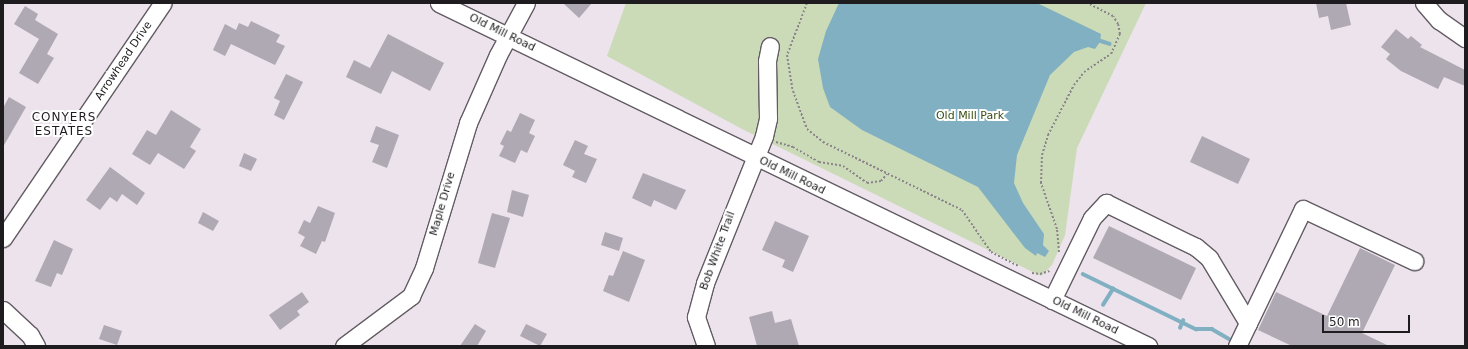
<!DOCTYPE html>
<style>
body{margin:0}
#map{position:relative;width:1468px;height:349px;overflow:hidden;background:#ece3ec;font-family:"DejaVu Sans",sans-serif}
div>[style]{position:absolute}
.green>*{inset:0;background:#cbdab7}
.water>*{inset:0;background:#80b0c1}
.stream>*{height:3.5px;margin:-1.75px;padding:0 1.75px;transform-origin:1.75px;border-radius:1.75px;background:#80b0c1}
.building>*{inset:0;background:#afa9b3}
.path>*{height:2px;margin-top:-1px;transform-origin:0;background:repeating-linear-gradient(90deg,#8b848b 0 2px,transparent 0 4px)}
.roads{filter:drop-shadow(1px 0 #635c63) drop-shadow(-1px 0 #635c63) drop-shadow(0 1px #635c63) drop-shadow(0 -1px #635c63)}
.minor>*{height:17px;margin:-8.5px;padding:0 8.5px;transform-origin:8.5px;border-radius:8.5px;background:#fff}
span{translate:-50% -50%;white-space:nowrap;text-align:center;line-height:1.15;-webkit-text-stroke:4px #fff;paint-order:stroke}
.street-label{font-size:11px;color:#1f1c1f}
.park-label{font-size:11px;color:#394e13}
.neighbourhood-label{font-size:12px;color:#1f1c1f;letter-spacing:1px}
.frame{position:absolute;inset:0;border:4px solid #1f1c1f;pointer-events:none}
.scale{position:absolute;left:1322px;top:315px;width:88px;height:18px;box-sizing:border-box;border:2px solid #1f1c1f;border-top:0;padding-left:5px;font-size:12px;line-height:14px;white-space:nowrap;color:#1f1c1f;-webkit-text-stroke:3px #fff;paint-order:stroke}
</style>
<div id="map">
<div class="green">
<i style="clip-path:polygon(626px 3px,1146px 3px,1077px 148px,1065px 235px,1052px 265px,1041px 276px,742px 129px,607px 56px)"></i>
</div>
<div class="water">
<i style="clip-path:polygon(839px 3px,1037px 3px,1101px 34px,1100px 42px,1095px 49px,1088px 47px,1074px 52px,1050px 75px,1017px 155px,1014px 183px,1023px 203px,1044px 234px,1043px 245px,1049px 251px,1045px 257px,1037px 253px,1036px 256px,1025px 248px,978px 187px,862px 130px,830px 107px,823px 88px,818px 59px,826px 31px)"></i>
</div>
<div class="stream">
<i style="left:1101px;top:41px;width:9px;rotate:18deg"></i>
<i style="left:1083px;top:274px;width:126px;rotate:26deg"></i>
<i style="left:1196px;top:329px;width:16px"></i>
<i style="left:1212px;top:329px;width:20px;rotate:30deg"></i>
<i style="left:1103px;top:305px;width:19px;rotate:-58deg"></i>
<i style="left:1180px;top:328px;width:8px;rotate:-67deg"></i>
</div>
<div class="building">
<i style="clip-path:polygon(563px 3px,592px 3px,579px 18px)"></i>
<i style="clip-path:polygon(1316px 3px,1346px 3px,1351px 25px,1331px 30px,1328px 16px,1319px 18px)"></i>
<i style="clip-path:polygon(25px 6px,38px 14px,35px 20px,58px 34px,47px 54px,54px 58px,38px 84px,19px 73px,39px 39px,14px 24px)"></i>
<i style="clip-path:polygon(251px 21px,280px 35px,276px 42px,285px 46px,275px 65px,231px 44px,225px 56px,213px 50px,225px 24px,236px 30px,239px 23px,248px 27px)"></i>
<i style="clip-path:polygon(1396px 29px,1408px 39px,1411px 36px,1422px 45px,1420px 47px,1465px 70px,1465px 86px,1444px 77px,1438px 89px,1401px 71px,1386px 59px,1390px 54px,1381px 47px)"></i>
<i style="clip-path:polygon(388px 34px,444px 63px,430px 91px,392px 71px,381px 94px,346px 77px,354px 60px,370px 68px)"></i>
<i style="clip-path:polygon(286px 74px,303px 82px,284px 120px,274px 115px,280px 101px,274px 98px)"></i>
<i style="clip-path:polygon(9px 97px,26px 107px,3px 147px,3px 108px)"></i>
<i style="clip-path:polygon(171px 110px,201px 129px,190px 147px,196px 151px,184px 169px,158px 153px,150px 165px,132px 154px,147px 130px,156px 135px)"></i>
<i style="clip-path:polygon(520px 113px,535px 120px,529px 133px,535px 136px,527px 153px,521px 150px,515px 163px,499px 156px,504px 146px,500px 144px,507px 130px,511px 132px)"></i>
<i style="clip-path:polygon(376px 126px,399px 135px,387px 168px,372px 162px,379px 145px,370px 142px)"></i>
<i style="clip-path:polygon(1202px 136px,1250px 159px,1238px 184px,1190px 162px)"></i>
<i style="clip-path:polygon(575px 140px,588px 146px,584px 154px,597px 159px,586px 183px,572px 177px,575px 171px,563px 165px)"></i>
<i style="clip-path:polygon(244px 153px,257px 159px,251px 171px,239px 166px)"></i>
<i style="clip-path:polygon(110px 167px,145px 193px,137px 205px,122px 194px,117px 202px,110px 197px,100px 210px,86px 200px)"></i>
<i style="clip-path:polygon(643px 173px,686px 190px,676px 210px,654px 200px,651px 207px,632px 198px)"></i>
<i style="clip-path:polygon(512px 190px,529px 195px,523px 217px,507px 212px)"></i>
<i style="clip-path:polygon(318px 206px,335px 213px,325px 242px,322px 241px,316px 254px,300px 246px,305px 237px,298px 233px,304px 220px,310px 223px)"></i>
<i style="clip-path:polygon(203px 212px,219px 221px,213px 231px,198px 223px)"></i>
<i style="clip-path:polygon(492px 213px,510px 218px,495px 268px,478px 263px)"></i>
<i style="clip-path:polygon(775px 221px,809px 236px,793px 272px,782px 267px,785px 260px,762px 250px)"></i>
<i style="clip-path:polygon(1109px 226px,1196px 268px,1181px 300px,1093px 258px)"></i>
<i style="clip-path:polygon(605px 232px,623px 238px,619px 251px,601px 245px)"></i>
<i style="clip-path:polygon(54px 240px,73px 249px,62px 275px,57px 273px,51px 287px,35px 281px)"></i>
<i style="clip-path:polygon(1360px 248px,1395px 265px,1362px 333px,1389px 346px,1292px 346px,1258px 330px,1276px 292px,1327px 316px)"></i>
<i style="clip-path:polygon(623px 251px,645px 260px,629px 302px,603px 291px,609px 275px,613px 276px)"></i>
<i style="clip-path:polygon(302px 292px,309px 302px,297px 311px,300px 315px,280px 330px,269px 315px)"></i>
<i style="clip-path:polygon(772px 311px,775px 323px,791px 319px,799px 346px,757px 346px,749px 317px)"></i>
<i style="clip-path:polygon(475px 324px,486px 331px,477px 346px,460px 346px)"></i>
<i style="clip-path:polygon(526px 324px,547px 334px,540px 346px,520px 336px)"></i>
<i style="clip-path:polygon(104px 325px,122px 331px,117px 345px,99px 339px)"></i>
</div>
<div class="path">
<i style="left:807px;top:3px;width:56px;rotate:111deg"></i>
<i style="left:787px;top:55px;width:36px;rotate:81deg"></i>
<i style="left:793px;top:91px;width:40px;rotate:69.8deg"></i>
<i style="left:807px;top:129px;width:21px;rotate:39deg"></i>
<i style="left:823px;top:142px;width:155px;rotate:26.1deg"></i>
<i style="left:962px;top:210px;width:51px;rotate:55.4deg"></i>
<i style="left:991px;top:252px;width:31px;rotate:27deg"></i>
<i style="left:776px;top:142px;width:18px;rotate:16deg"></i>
<i style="left:793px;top:147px;width:30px;rotate:30deg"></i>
<i style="left:819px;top:162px;width:24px;rotate:9deg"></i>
<i style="left:843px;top:166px;width:29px;rotate:35deg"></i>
<i style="left:867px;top:183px;width:14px;rotate:-8deg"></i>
<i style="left:881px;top:181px;width:9px;rotate:-49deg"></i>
<i style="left:1059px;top:252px;width:23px;rotate:-95deg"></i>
<i style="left:1057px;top:229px;width:49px;rotate:-109.2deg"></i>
<i style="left:1041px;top:183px;width:28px;rotate:-88deg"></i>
<i style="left:1042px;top:155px;width:21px;rotate:-73deg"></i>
<i style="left:1048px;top:135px;width:56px;rotate:-62.5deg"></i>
<i style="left:1074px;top:85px;width:16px;rotate:-52deg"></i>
<i style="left:1084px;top:72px;width:32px;rotate:-34deg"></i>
<i style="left:1111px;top:54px;width:22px;rotate:-66deg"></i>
<i style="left:1120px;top:34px;width:10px;rotate:-101deg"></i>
<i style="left:1118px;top:24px;width:9px;rotate:-122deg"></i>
<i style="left:1113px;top:16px;width:29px;rotate:-153deg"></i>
<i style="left:1032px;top:273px;width:8px;rotate:7deg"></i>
<i style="left:1040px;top:274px;width:10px;rotate:-17deg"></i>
</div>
<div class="roads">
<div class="minor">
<i style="left:439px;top:3px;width:788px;rotate:25.82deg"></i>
<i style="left:1424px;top:3px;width:23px;rotate:49deg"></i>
<i style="left:1439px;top:20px;width:32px;rotate:35deg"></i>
<i style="left:3px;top:238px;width:284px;rotate:-55.8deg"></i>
<i style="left:1052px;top:300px;width:91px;rotate:-64deg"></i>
<i style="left:1092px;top:218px;width:21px;rotate:-47deg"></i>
<i style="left:1106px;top:203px;width:100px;rotate:26.1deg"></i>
<i style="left:1196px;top:247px;width:17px;rotate:40deg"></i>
<i style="left:1209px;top:258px;width:76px;rotate:59deg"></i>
<i style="left:3px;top:310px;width:37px;rotate:43deg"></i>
<i style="left:30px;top:335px;width:13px;rotate:61deg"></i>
<i style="left:344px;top:346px;width:84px;rotate:-36.7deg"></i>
<i style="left:411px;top:296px;width:31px;rotate:-65deg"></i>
<i style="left:424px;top:268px;width:152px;rotate:-73.1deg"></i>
<i style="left:468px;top:123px;width:74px;rotate:-66.2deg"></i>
<i style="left:498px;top:55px;width:59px;rotate:-61.7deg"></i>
<i style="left:706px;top:346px;width:31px;rotate:-109deg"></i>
<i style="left:696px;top:317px;width:35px;rotate:-75deg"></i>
<i style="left:705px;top:283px;width:158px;rotate:-68.1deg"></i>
<i style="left:764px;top:136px;width:18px;rotate:-77deg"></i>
<i style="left:768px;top:118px;width:57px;rotate:-91deg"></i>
<i style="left:767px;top:61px;width:15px;rotate:-79deg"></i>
<i style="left:1237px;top:346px;width:152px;rotate:-64.3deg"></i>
<i style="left:1303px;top:209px;width:123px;rotate:25.1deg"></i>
</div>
</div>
<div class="street-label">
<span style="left:502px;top:33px;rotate:26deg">Old Mill Road</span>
<span style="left:124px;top:61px;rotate:-56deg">Arrowhead Drive</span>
<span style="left:792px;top:176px;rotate:26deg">Old Mill Road</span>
<span style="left:443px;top:204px;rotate:-74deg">Maple Drive</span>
<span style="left:718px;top:251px;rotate:-70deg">Bob White Trail</span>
<span style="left:1085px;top:316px;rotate:26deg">Old Mill Road</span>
</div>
<div class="park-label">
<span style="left:970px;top:116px">Old Mill Park</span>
</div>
<div class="neighbourhood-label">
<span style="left:64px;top:125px">CONYERS<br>ESTATES</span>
</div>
<div class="frame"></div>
<div class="scale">50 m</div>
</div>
